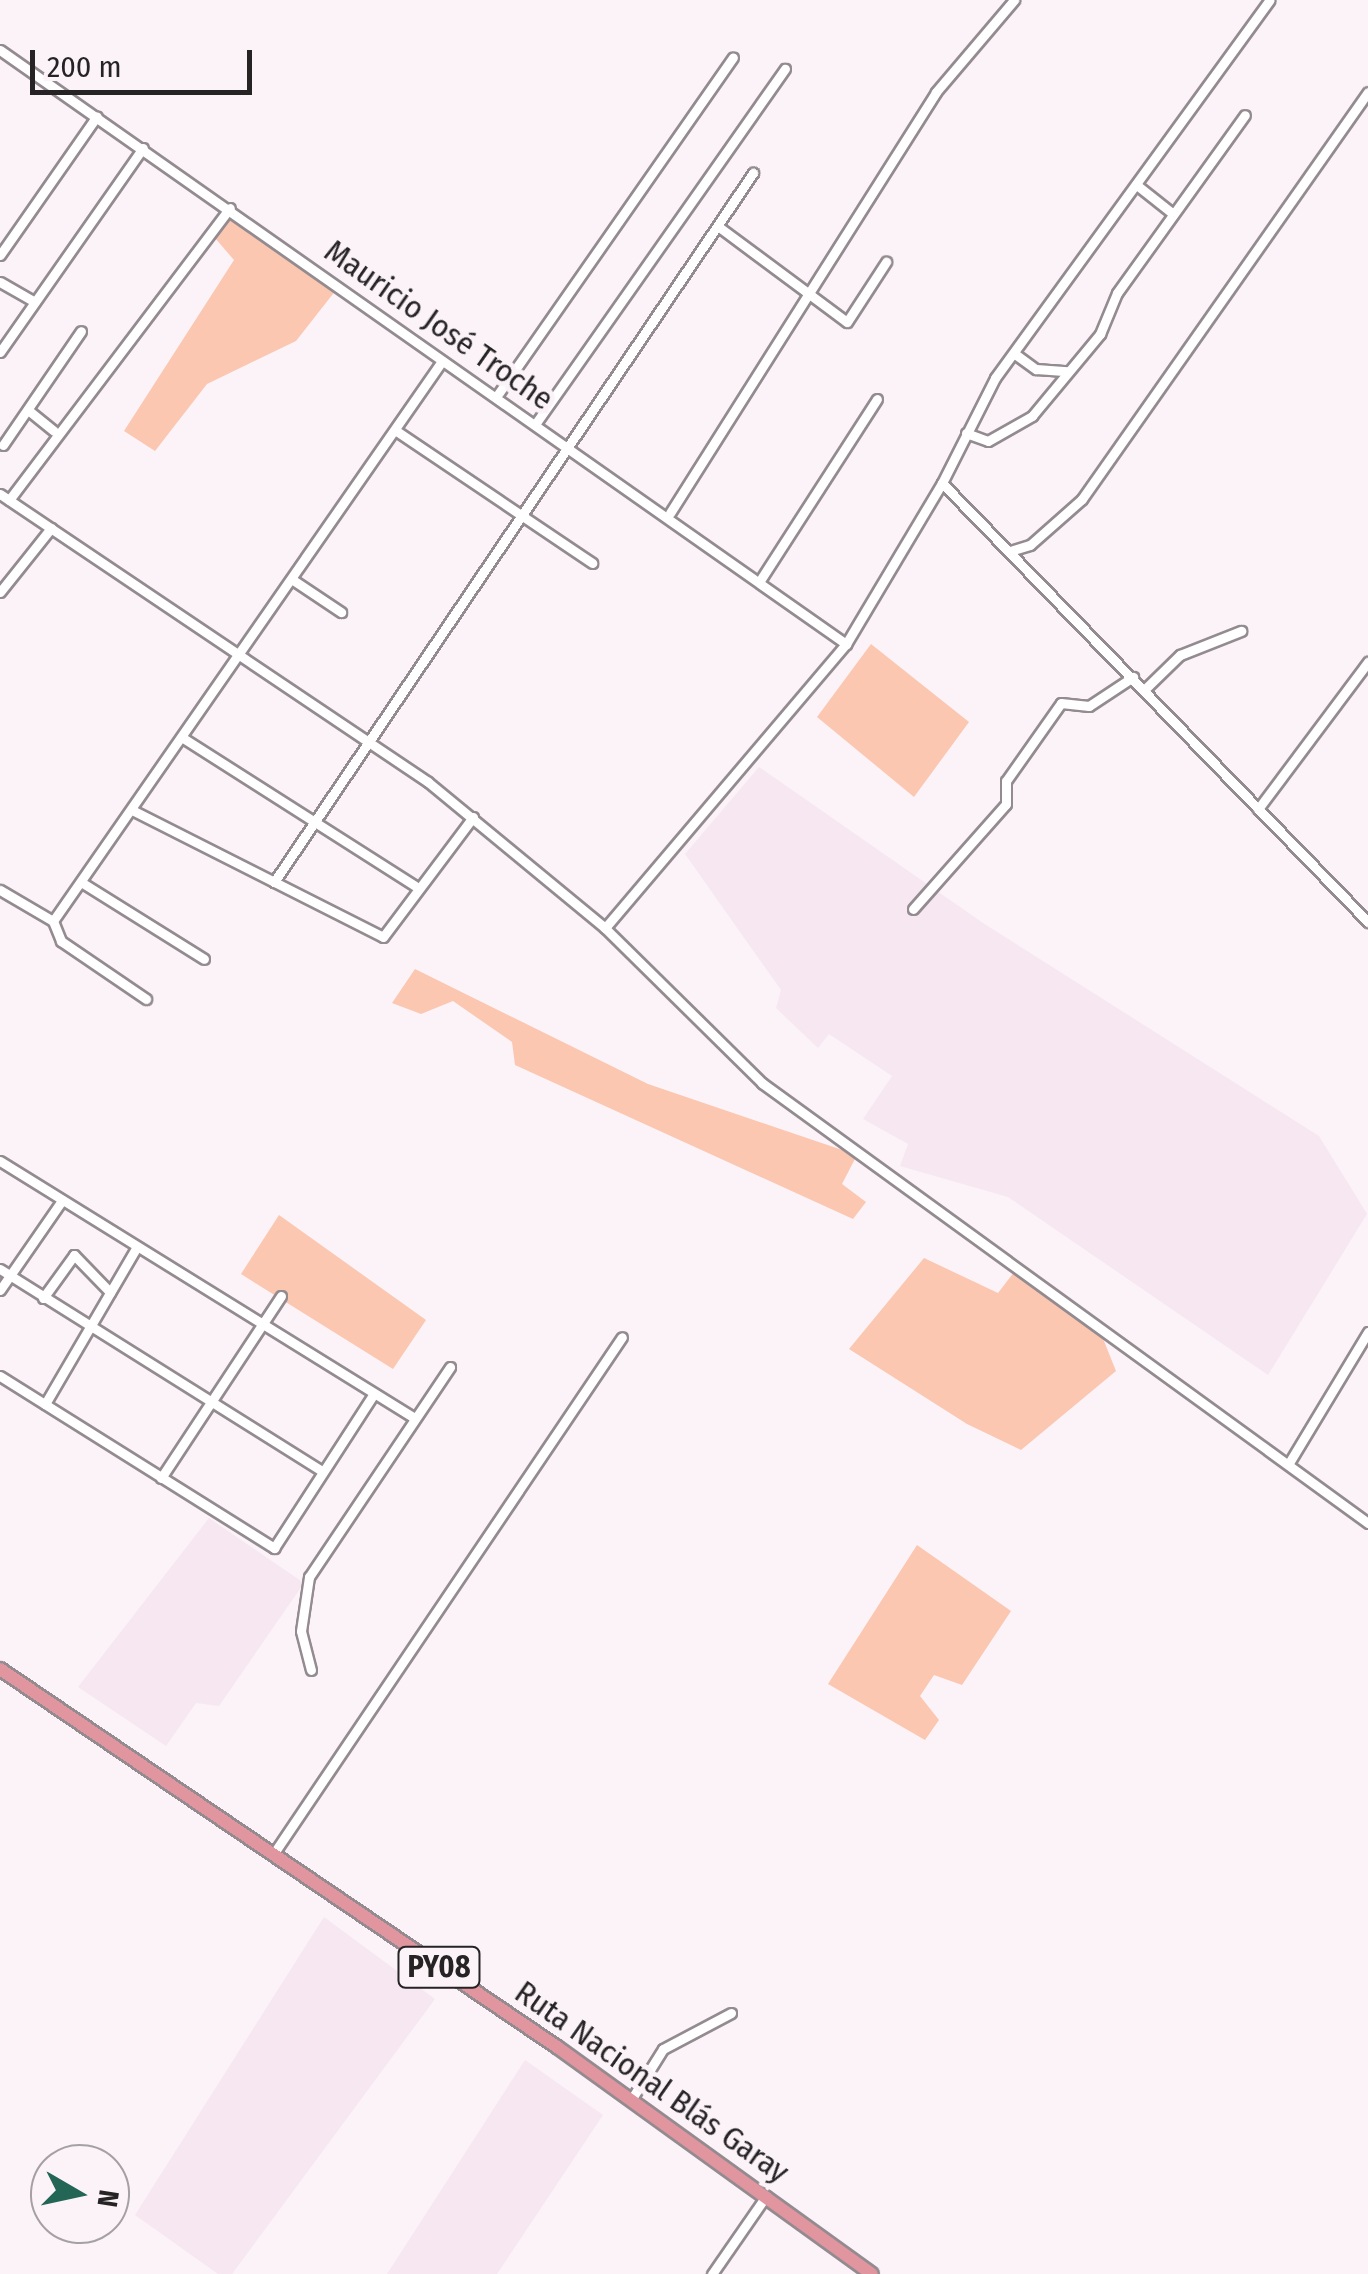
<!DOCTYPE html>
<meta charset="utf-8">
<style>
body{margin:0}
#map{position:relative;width:1368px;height:2274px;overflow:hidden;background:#fbf3f8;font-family:"Fira Sans Condensed",sans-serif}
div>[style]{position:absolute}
.built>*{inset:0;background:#f7e7f1}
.green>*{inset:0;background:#fbc7b1}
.roads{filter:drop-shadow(2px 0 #938b90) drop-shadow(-2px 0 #938b90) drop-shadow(0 2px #938b90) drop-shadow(0 -2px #938b90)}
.minor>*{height:9px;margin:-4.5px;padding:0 4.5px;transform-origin:4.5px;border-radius:4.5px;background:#fff}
.highway>*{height:12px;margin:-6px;padding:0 6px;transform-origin:6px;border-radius:6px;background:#e0959f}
span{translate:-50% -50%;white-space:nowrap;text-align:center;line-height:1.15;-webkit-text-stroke:10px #fbf3f8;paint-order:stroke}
.shield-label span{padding:2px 8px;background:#fbf3f8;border:2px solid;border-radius:8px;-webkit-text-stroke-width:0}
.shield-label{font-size:30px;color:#262325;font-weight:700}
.street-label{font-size:32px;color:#262325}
.north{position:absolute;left:30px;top:2144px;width:100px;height:100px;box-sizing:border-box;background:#fbf3f8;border:2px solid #a6a0a4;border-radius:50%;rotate:99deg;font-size:28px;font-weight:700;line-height:40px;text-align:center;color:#262325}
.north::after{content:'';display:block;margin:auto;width:35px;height:45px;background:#236655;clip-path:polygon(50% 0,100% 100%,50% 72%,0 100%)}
.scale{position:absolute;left:30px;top:50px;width:222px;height:45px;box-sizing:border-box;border:5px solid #262325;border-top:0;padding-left:12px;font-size:30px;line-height:35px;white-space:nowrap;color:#262325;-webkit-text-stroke:8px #fbf3f8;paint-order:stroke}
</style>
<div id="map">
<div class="built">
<i style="clip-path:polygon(759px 767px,983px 923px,1319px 1136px,1367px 1214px,1268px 1375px,1008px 1197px,900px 1166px,908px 1144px,863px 1119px,892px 1076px,829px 1034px,818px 1048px,776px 1008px,781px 990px,685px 854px)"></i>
<i style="clip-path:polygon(209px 1518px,304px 1583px,219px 1706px,196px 1703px,166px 1746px,78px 1687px)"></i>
<i style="clip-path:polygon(324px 1917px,435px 1999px,232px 2274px,218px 2274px,135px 2215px)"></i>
<i style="clip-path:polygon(525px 2060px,603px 2115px,497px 2274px,387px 2274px)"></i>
</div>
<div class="green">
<i style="clip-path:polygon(232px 215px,336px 290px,296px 341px,207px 384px,155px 451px,124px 431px,234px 260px,215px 238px)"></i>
<i style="clip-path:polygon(871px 644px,969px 722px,914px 797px,817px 717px)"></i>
<i style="clip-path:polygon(415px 969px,648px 1084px,857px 1155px,842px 1184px,866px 1202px,853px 1219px,515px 1065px,512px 1042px,453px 1001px,421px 1014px,392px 1003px)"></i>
<i style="clip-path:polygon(279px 1215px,426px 1320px,393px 1369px,241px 1274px)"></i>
<i style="clip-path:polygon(924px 1258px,998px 1293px,1018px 1267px,1098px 1326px,1116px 1371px,1021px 1450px,967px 1424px,849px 1349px)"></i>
<i style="clip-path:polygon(917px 1545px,1011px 1611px,962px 1685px,934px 1675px,920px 1696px,939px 1720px,925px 1740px,828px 1684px)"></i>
</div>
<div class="roads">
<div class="minor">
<i style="left:0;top:50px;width:1034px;rotate:35.07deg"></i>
<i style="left:1138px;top:186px;width:43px;rotate:38.5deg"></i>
<i style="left:719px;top:227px;width:159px;rotate:36.6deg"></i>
<i style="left:847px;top:322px;width:72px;rotate:-57deg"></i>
<i style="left:0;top:255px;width:169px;rotate:-55.1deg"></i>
<i style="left:0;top:282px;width:40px;rotate:29.7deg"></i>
<i style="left:0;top:352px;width:249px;rotate:-55deg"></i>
<i style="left:1015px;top:354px;width:26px;rotate:36deg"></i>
<i style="left:1036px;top:369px;width:31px;rotate:4deg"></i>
<i style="left:496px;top:397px;width:414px;rotate:-55.1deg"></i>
<i style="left:28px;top:410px;width:33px;rotate:39deg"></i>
<i style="left:536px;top:423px;width:433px;rotate:-54.9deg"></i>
<i style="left:395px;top:430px;width:238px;rotate:34deg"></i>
<i style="left:966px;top:433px;width:23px;rotate:20deg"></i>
<i style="left:988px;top:441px;width:51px;rotate:-29.6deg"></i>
<i style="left:1032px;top:416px;width:107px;rotate:-50.3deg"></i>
<i style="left:1100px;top:334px;width:44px;rotate:-67.5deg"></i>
<i style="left:1117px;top:293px;width:219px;rotate:-54.3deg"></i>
<i style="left:3px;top:445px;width:138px;rotate:-55.6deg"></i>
<i style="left:942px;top:483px;width:118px;rotate:-63.2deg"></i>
<i style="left:995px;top:378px;width:467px;rotate:-54deg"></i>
<i style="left:0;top:494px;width:516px;rotate:33.94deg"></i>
<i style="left:428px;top:782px;width:229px;rotate:39.5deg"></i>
<i style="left:605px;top:928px;width:221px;rotate:44.6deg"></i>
<i style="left:762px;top:1083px;width:749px;rotate:35.98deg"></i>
<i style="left:9px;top:500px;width:366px;rotate:-52.9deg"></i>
<i style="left:670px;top:513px;width:498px;rotate:-57.7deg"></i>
<i style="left:936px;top:92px;width:121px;rotate:-49.7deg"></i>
<i style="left:1010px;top:551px;width:21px;rotate:-17deg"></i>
<i style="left:1030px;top:545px;width:69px;rotate:-41.5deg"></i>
<i style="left:1082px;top:499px;width:497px;rotate:-54.9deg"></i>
<i style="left:761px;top:579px;width:214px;rotate:-57.2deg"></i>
<i style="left:293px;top:580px;width:58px;rotate:33.7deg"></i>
<i style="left:0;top:592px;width:82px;rotate:-51.4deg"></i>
<i style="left:1145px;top:689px;width:49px;rotate:-44.2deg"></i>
<i style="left:1180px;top:655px;width:66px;rotate:-21.5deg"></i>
<i style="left:183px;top:738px;width:275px;rotate:32.5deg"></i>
<i style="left:1258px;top:809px;width:184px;rotate:-53.2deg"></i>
<i style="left:132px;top:810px;width:281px;rotate:26.8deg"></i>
<i style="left:383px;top:937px;width:150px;rotate:-53.1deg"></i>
<i style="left:81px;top:882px;width:145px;rotate:32deg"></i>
<i style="left:274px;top:882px;width:856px;rotate:-55.96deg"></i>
<i style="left:0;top:890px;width:61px;rotate:30.3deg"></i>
<i style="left:53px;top:921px;width:682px;rotate:-55.21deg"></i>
<i style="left:913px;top:909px;width:140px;rotate:-48.5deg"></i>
<i style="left:1006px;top:804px;width:23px;rotate:-90deg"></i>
<i style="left:1006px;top:781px;width:95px;rotate:-54.8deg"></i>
<i style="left:1061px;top:703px;width:28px;rotate:6deg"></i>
<i style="left:1089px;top:706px;width:53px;rotate:-33.4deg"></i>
<i style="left:53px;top:921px;width:22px;rotate:68deg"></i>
<i style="left:61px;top:941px;width:103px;rotate:34.3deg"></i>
<i style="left:605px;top:928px;width:372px;rotate:-49.7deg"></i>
<i style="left:846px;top:644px;width:187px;rotate:-59.2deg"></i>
<i style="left:942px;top:483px;width:612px;rotate:45.86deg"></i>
<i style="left:0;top:1161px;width:487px;rotate:31.8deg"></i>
<i style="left:0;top:1269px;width:381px;rotate:32.1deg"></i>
<i style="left:0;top:1290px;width:107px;rotate:-55.3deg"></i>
<i style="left:43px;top:1298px;width:53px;rotate:-54.2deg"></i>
<i style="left:74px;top:1255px;width:52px;rotate:45.8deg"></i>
<i style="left:0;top:1376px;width:324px;rotate:32.1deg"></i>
<i style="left:274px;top:1548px;width:182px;rotate:-57.1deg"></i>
<i style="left:45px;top:1404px;width:181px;rotate:-59.7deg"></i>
<i style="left:1289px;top:1463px;width:153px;rotate:-58.9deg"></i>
<i style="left:161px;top:1478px;width:218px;rotate:-56.6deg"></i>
<i style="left:311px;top:1670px;width:40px;rotate:-104.4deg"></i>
<i style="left:301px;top:1631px;width:55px;rotate:-81.6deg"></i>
<i style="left:309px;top:1577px;width:253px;rotate:-56.1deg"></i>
<i style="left:274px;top:1853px;width:622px;rotate:-56deg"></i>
<i style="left:631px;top:2100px;width:60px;rotate:-57.9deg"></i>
<i style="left:663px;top:2049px;width:77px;rotate:-27.9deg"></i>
<i style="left:712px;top:2274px;width:95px;rotate:-55.3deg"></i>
</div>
<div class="highway">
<i style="left:0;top:1669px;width:673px;rotate:34.16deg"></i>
<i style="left:557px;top:2047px;width:388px;rotate:35.8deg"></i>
</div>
</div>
<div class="shield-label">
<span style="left:439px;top:1967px">PY08</span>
</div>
<div class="street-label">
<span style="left:439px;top:325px;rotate:35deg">Mauricio José Troche</span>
<span style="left:652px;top:2082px;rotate:35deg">Ruta Nacional Blás Garay</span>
</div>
<div class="north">N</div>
<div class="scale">200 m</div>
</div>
